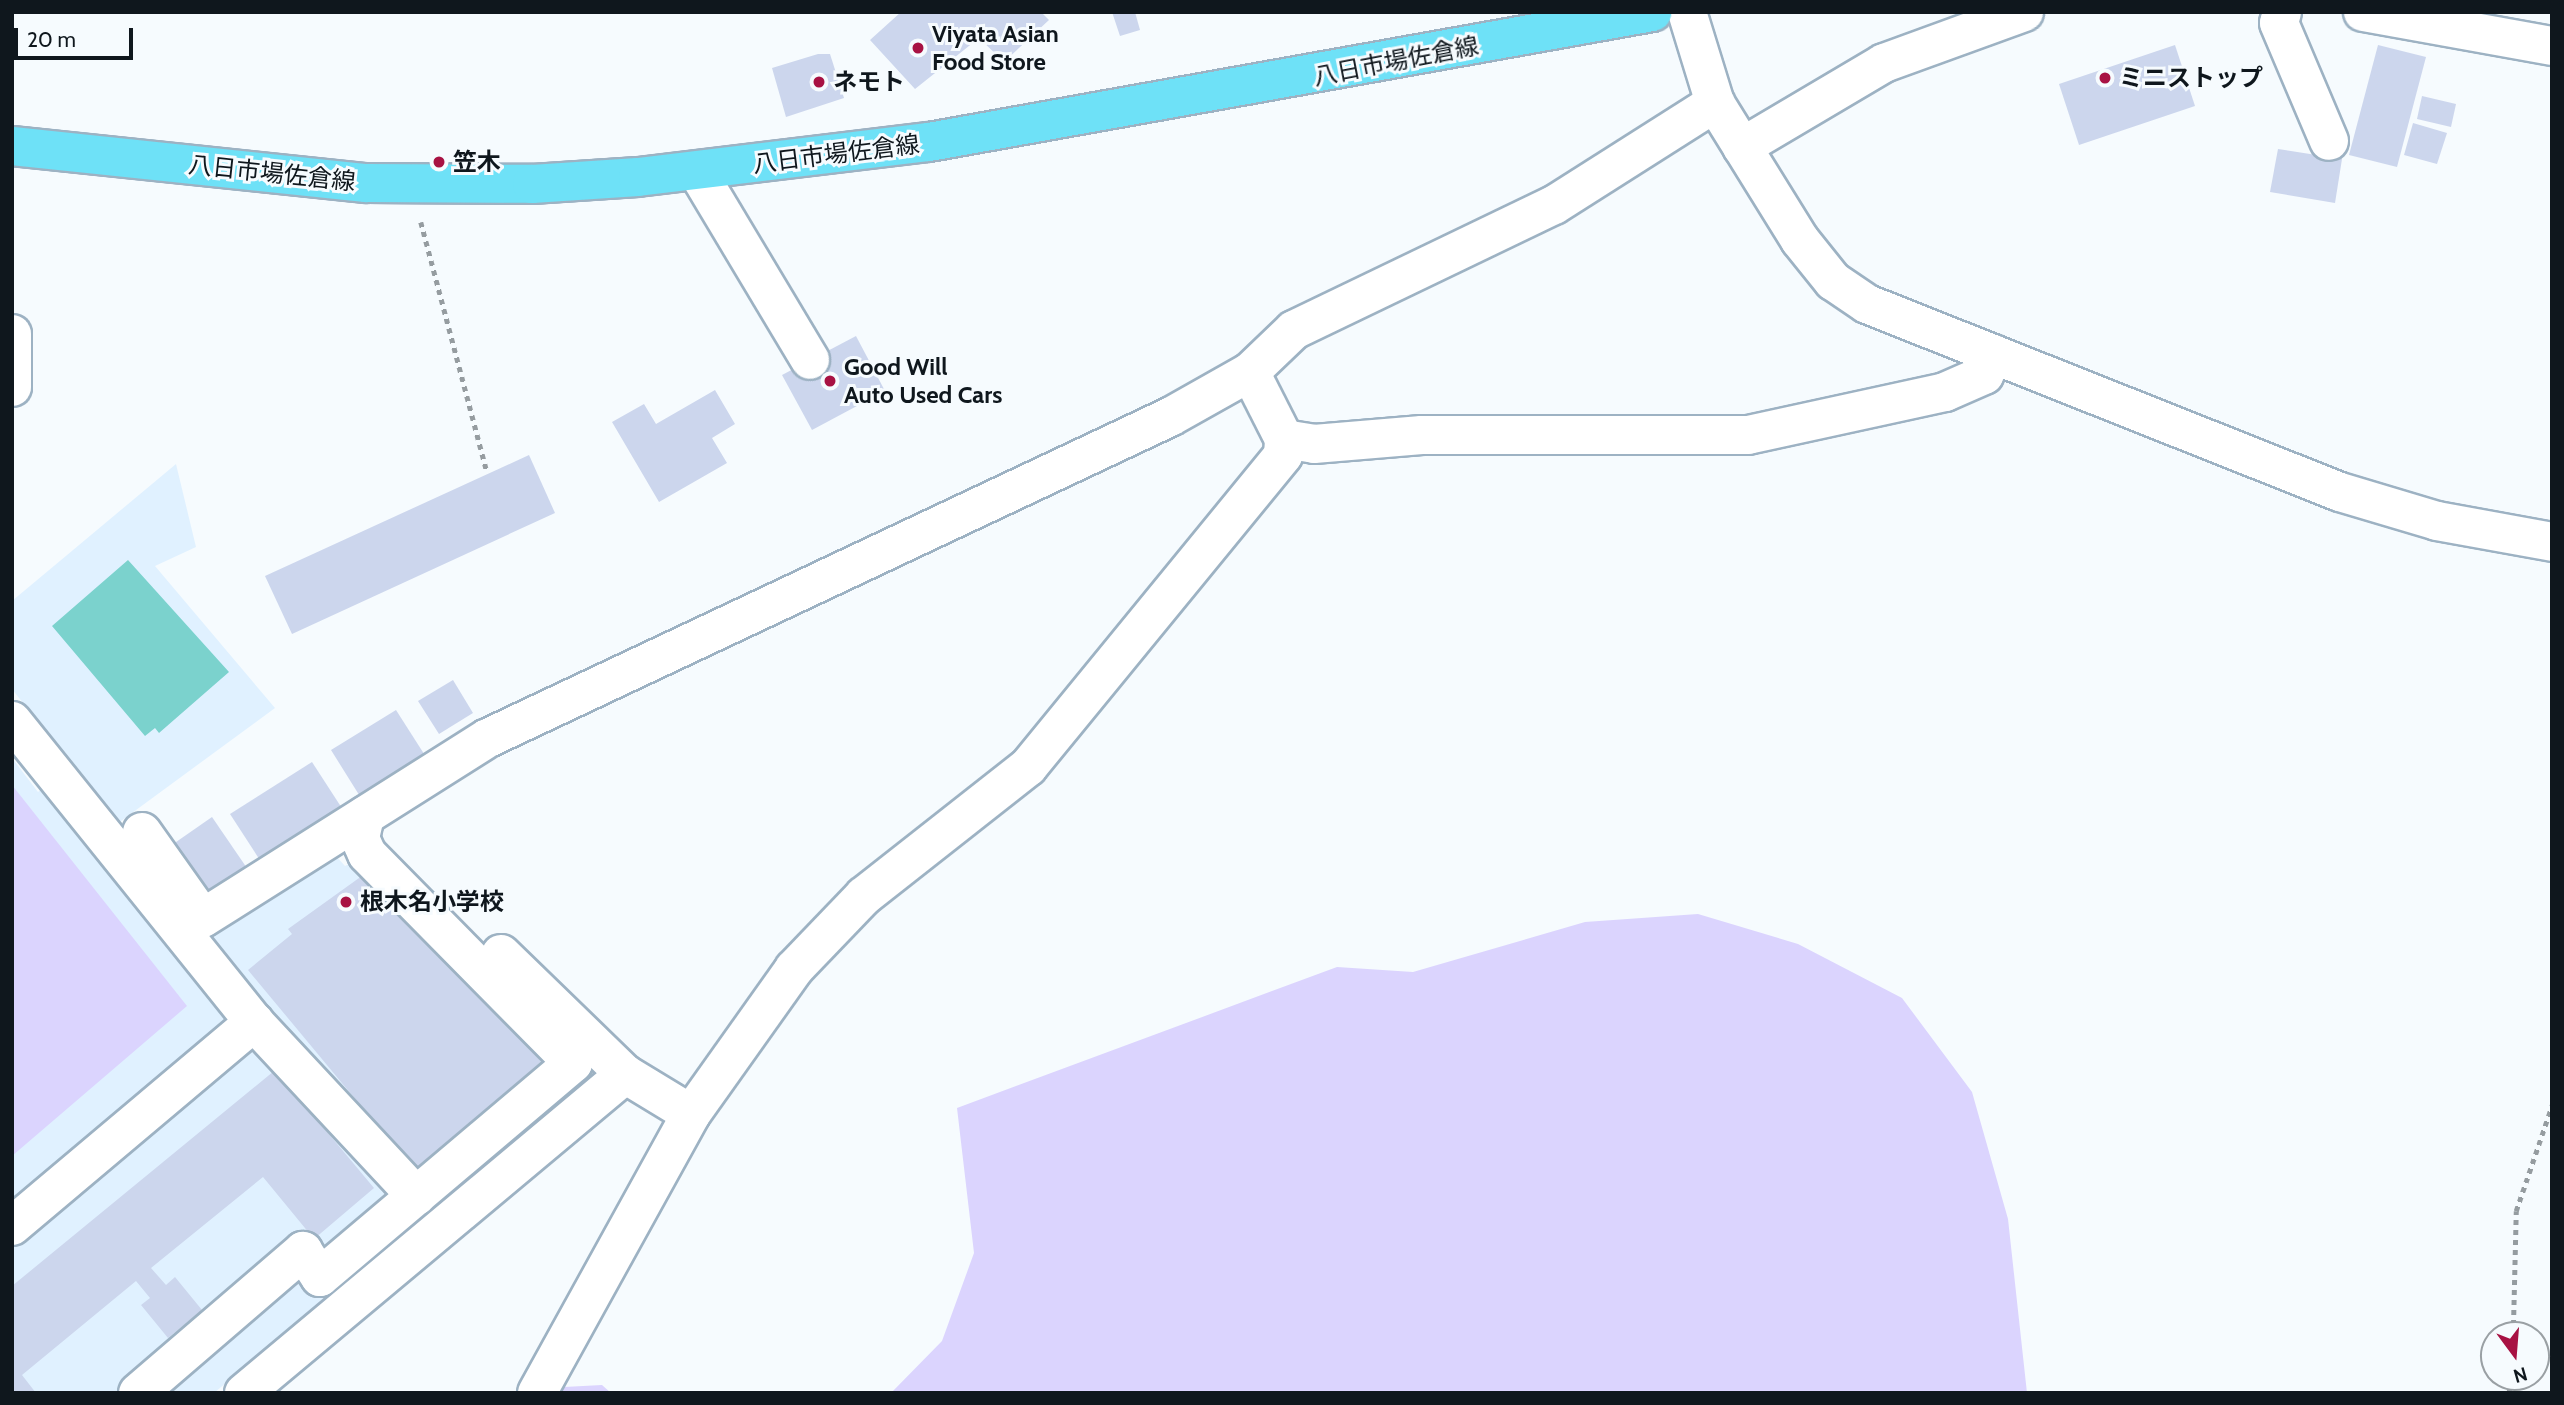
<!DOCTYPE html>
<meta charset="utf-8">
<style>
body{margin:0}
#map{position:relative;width:2564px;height:1405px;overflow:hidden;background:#f6fbfe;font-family:Cabin,"Noto Sans JP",sans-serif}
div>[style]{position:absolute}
.built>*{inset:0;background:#e0f1ff}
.green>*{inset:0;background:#dbd4fe}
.water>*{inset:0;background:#7bd2cd}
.building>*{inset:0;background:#ccd6ed}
.path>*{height:4.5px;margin-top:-2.25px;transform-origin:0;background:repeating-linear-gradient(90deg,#959ca0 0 5px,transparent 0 10px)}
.roads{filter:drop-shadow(2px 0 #9db2c3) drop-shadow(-2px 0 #9db2c3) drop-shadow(0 2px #9db2c3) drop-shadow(0 -2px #9db2c3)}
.minor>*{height:38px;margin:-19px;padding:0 19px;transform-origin:19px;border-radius:19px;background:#fff}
.major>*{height:38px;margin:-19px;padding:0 19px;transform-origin:19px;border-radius:19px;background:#6ee1f7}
.dots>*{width:19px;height:19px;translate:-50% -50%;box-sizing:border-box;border:4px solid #f6fbfe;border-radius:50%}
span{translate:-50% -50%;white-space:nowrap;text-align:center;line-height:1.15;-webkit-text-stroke:6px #f6fbfe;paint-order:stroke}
.poi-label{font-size:24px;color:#0f171d;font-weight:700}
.left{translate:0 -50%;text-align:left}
.street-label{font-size:24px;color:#0f171d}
.frame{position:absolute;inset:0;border:14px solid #0f171d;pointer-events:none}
.north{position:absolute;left:2480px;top:1321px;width:70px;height:70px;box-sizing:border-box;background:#f6fbfe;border:2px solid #9aa0a4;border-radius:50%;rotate:164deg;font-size:19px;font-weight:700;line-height:28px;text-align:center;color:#0f171d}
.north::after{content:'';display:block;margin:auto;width:24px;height:32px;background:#a81243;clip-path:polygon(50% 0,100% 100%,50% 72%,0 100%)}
.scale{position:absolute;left:14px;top:28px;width:119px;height:32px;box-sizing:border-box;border:4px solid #0f171d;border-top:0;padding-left:9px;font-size:21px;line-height:24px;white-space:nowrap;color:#0f171d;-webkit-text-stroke:5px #f6fbfe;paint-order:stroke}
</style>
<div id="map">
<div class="built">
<i style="clip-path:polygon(176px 464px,196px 547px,155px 566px,275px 708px,117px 824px,202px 938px,336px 856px,345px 866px,367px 854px,600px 1067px,214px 1393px,12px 1393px,12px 758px,38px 792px,72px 765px,12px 689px,12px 601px)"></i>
</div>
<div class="green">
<i style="clip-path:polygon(12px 785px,187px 1006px,12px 1156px)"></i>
<i style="clip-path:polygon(1698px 914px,1798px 944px,1902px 998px,1972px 1092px,2008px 1219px,2027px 1393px,891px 1393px,942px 1341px,974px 1253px,957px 1108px,1337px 967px,1413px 972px,1585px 922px)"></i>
<i style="clip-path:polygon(602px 1385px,611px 1393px,561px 1393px,564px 1387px)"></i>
</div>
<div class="water">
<i style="clip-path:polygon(128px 560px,229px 672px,159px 733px,155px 728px,145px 736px,52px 626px)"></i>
</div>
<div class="building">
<i style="clip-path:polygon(901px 12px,1041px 12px,1049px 20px,1004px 62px,979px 38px,915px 89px,870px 40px)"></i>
<i style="clip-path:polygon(1112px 12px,1135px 12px,1140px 30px,1120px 36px)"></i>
<i style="clip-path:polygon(2175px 45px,2195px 106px,2079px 145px,2059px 84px)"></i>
<i style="clip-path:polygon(2378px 45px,2426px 57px,2397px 167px,2349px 155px)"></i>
<i style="clip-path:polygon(818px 54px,830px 54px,844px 98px,786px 117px,772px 68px)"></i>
<i style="clip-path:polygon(2422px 96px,2456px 104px,2451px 127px,2417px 119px)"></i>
<i style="clip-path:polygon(2413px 123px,2447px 133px,2437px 164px,2404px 155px)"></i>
<i style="clip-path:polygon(2278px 149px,2342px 159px,2335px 203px,2270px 192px)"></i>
<i style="clip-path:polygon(856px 336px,885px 391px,812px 430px,782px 375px)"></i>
<i style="clip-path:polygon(715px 390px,735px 424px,712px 438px,727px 463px,659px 502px,612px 422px,644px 404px,656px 424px)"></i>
<i style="clip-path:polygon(529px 455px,555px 513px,292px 634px,265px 576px)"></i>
<i style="clip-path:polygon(453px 680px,473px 713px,439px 734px,418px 701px)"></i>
<i style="clip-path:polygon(396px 710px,426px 757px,361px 798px,331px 750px)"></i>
<i style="clip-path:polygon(312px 762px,347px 816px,265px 868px,230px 814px)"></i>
<i style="clip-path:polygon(212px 817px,251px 874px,205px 906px,166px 849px)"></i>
<i style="clip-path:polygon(366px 873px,397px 889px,543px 1064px,415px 1171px,248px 970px,292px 934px,288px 929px)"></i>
<i style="clip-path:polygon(285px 1062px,332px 1118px,323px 1127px,374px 1188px,314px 1239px,263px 1177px,151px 1268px,166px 1285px,175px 1277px,202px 1310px,168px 1338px,141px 1305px,150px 1298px,136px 1281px,22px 1375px,36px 1393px,12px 1393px,12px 1286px)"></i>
</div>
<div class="path">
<i style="left:421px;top:222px;width:258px;rotate:75.2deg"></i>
<i style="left:2513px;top:1335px;width:124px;rotate:-88.6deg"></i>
<i style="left:2516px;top:1211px;width:112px;rotate:-71.2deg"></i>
<i style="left:2509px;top:1393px;width:16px;rotate:-86deg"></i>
</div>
<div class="roads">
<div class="minor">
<i style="left:1687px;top:12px;width:95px;rotate:72.9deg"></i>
<i style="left:1715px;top:103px;width:161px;rotate:58.2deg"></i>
<i style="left:1800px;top:240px;width:53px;rotate:51.2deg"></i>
<i style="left:1833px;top:281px;width:41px;rotate:34.1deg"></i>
<i style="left:1867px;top:304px;width:509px;rotate:21.68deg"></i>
<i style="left:2340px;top:492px;width:101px;rotate:16.6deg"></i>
<i style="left:2437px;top:521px;width:117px;rotate:10.3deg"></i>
<i style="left:2282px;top:12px;width:11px;rotate:105deg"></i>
<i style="left:2279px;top:23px;width:128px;rotate:67deg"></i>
<i style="left:2363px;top:12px;width:192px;rotate:10.2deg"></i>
<i style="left:1742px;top:147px;width:165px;rotate:-30.6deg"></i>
<i style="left:1884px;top:63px;width:149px;rotate:-20deg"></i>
<i style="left:697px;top:171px;width:220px;rotate:59.1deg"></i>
<i style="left:12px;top:334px;width:53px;rotate:90deg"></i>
<i style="left:1284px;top:439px;width:30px;rotate:9deg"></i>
<i style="left:1314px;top:444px;width:108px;rotate:-4.8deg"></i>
<i style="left:1422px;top:435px;width:326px"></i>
<i style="left:1748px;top:435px;width:202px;rotate:-12.3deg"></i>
<i style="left:1945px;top:392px;width:43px;rotate:-23.6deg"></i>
<i style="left:1984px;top:375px;width:23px;rotate:-65deg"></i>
<i style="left:12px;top:721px;width:386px;rotate:51.2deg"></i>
<i style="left:254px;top:1022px;width:238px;rotate:47deg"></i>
<i style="left:142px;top:832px;width:105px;rotate:54.7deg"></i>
<i style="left:203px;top:918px;width:337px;rotate:-32.3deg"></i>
<i style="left:488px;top:738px;width:754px;rotate:-25.21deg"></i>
<i style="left:1170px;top:417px;width:92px;rotate:-29.4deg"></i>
<i style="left:1250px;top:372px;width:61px;rotate:-43.7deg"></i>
<i style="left:1294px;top:330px;width:288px;rotate:-25.7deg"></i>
<i style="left:1554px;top:205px;width:191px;rotate:-32.4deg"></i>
<i style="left:501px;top:954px;width:173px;rotate:44.1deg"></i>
<i style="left:625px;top:1074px;width:77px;rotate:31.2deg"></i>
<i style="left:12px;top:1226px;width:317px;rotate:-40.1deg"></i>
<i style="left:138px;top:1393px;width:218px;rotate:-40.7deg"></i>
<i style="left:303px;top:1251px;width:31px;rotate:57deg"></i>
<i style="left:320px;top:1277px;width:331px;rotate:-40.2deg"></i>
<i style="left:573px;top:1063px;width:293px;rotate:-134.6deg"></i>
<i style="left:367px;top:854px;width:17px;rotate:-114deg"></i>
<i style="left:360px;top:838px;width:23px;rotate:-77deg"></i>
<i style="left:244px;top:1393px;width:497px;rotate:-39.9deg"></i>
<i style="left:537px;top:1393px;width:319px;rotate:-61.1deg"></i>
<i style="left:691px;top:1114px;width:178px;rotate:-54.6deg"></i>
<i style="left:794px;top:969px;width:101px;rotate:-46.2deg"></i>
<i style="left:864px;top:896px;width:209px;rotate:-38.2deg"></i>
<i style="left:1028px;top:767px;width:403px;rotate:-50.7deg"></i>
<i style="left:1283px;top:455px;width:16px;rotate:-86deg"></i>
<i style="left:1284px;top:439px;width:75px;rotate:-116.9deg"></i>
</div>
<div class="major">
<i style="left:12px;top:146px;width:356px;rotate:6deg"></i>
<i style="left:366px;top:183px;width:166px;rotate:0.3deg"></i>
<i style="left:532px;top:184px;width:106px;rotate:-3.8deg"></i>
<i style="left:638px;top:177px;width:293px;rotate:-6.9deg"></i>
<i style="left:929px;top:142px;width:735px;rotate:-10.19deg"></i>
</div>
</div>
<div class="dots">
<i style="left:918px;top:48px;background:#a81243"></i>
<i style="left:2105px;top:78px;background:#a81243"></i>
<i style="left:819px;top:82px;background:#a81243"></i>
<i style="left:439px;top:162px;background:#a81243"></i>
<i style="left:830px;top:381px;background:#a81243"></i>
<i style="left:346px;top:902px;background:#a81243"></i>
</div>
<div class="poi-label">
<span class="left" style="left:932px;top:48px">Viyata Asian<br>Food Store</span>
<span class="left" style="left:2119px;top:78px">ミニストップ</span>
<span class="left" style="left:833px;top:82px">ネモト</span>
<span class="left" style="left:453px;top:162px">笠木</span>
<span class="left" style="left:844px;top:381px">Good Will<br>Auto Used Cars</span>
<span class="left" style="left:360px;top:902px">根木名小学校</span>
</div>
<div class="street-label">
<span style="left:1396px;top:61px;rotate:-11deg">八日市場佐倉線</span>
<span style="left:836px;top:154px;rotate:-7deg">八日市場佐倉線</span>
<span style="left:272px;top:173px;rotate:6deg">八日市場佐倉線</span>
</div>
<div class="frame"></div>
<div class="north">N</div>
<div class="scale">20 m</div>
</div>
